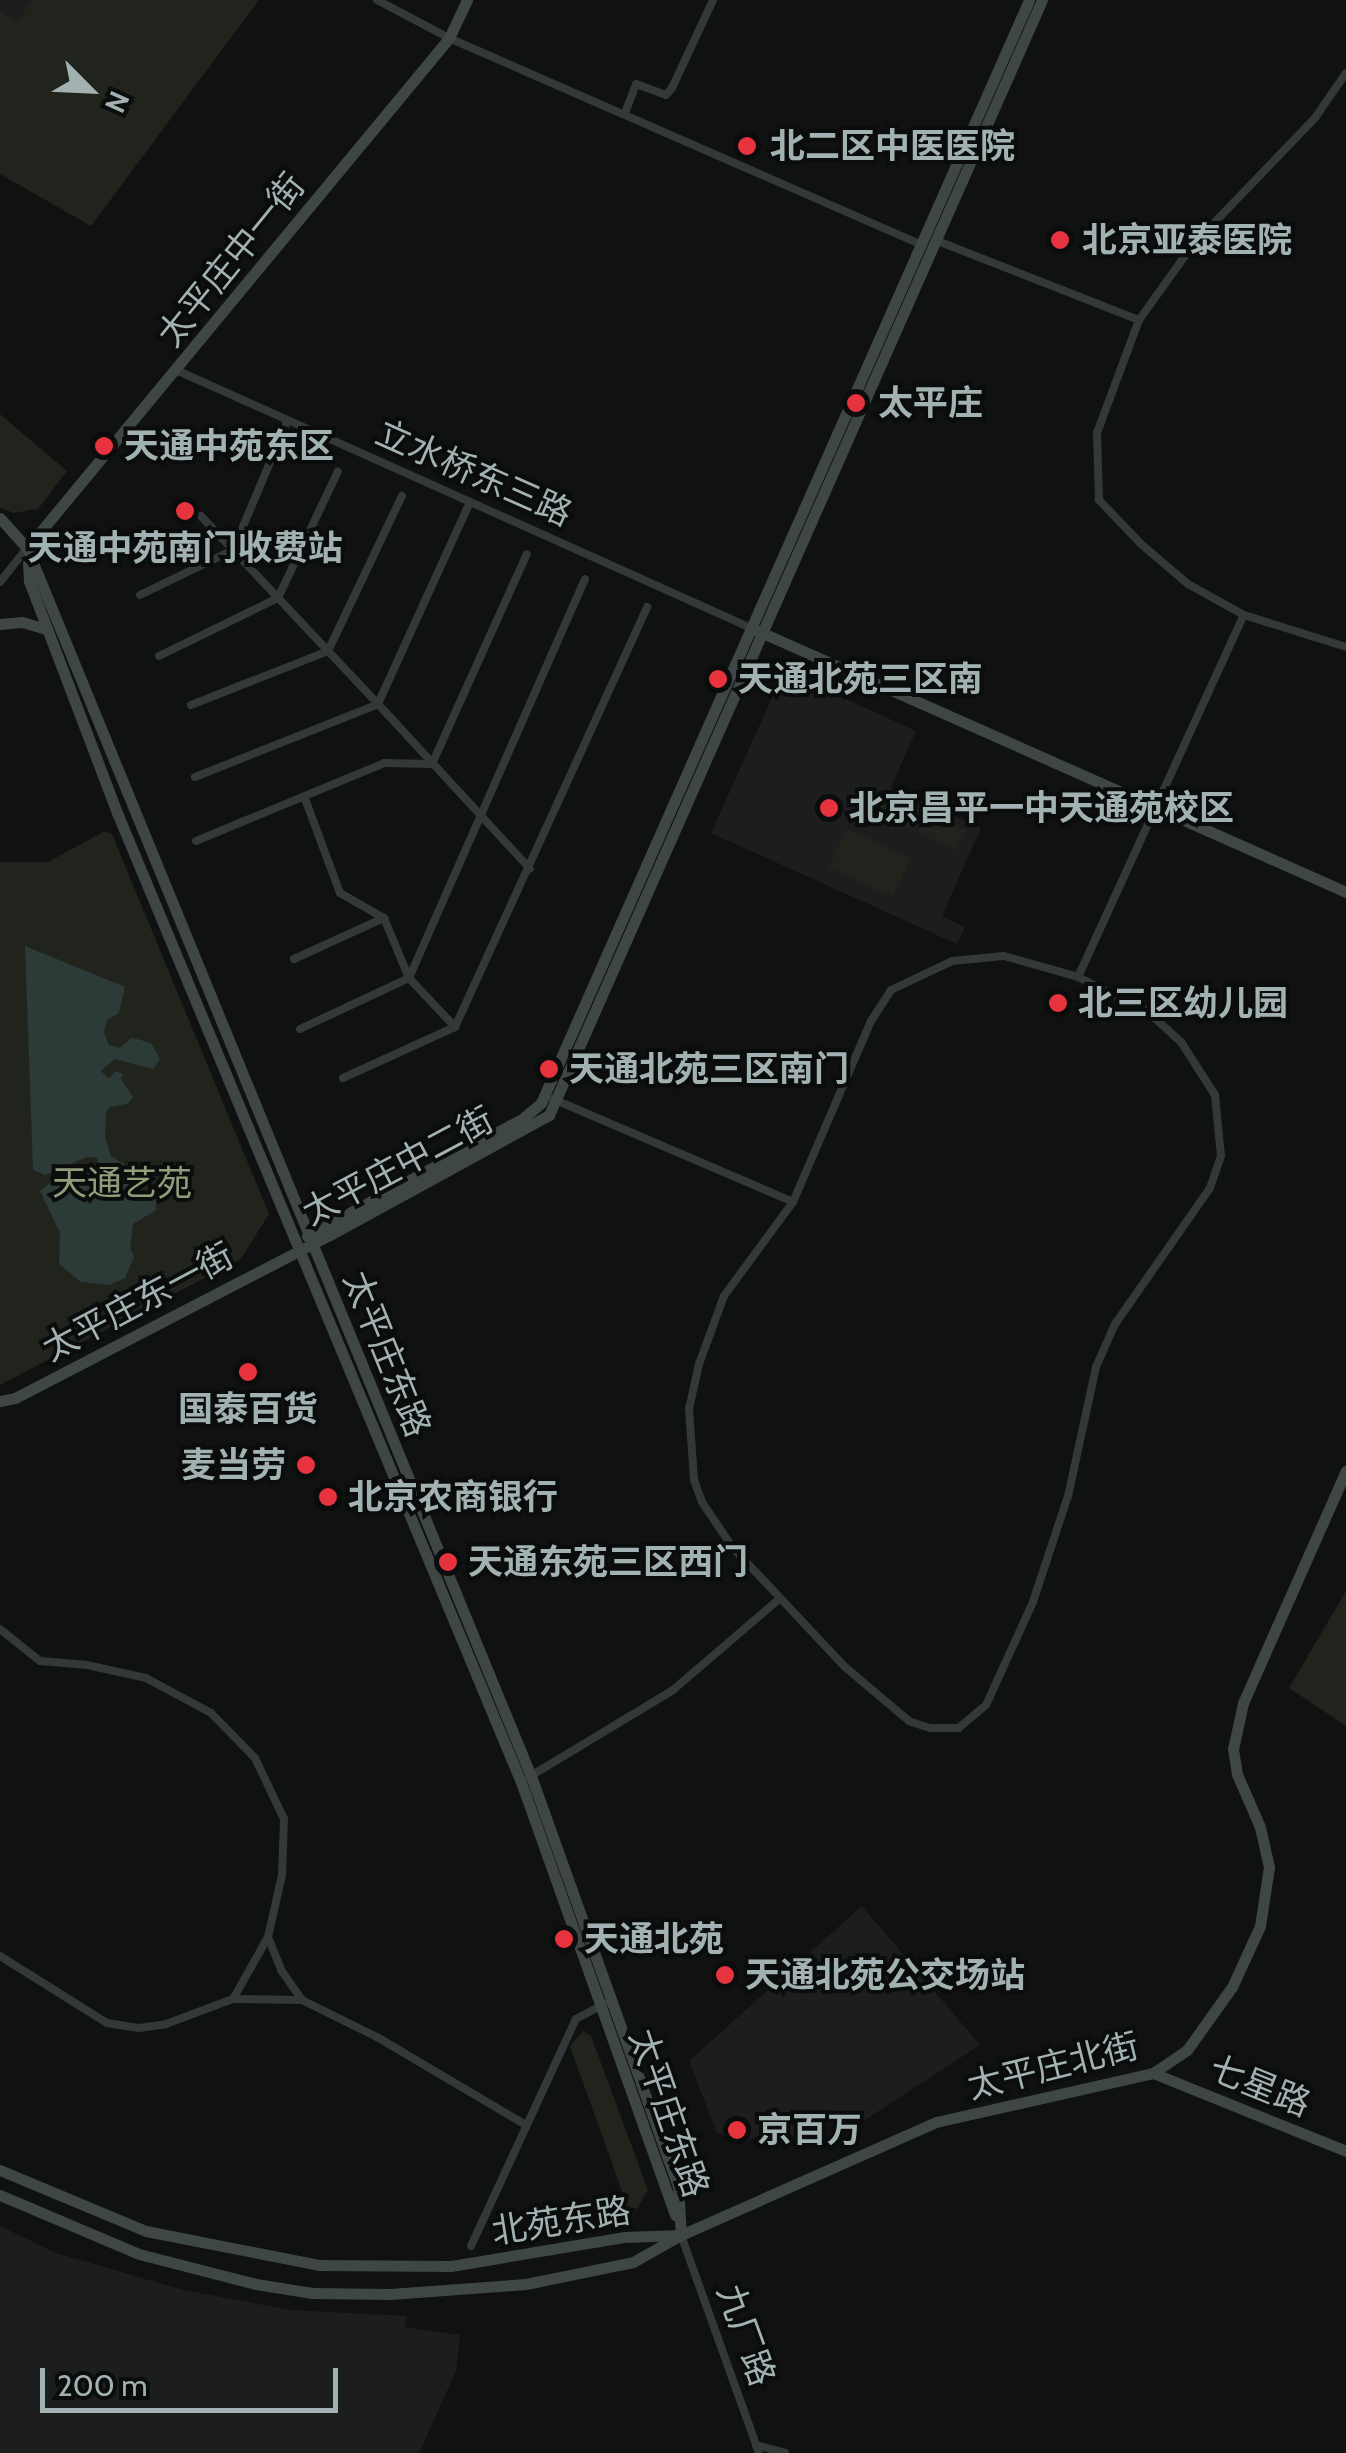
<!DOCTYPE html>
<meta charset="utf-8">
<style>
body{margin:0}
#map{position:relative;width:1346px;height:2453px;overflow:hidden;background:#101111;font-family:Cabin,"Noto Sans SC",sans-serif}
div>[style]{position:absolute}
.built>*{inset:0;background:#1c1e1e}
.green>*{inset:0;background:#21241d}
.water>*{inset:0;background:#2c3b37}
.street>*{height:8px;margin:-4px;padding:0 4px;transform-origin:4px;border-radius:4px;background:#333838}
.secondary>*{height:11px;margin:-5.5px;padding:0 5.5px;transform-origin:5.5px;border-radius:5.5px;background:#3f4646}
.dots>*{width:28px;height:28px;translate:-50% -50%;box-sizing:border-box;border:5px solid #0b0c0c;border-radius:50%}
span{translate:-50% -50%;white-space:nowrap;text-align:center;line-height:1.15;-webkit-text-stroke:8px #0b0c0c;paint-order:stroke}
.poi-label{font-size:35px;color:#a2b1b1;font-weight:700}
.left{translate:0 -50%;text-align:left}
.right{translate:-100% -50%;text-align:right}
.street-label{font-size:35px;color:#a2b1b1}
.park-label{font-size:35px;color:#909c7a}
.north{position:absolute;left:40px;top:40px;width:100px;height:100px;-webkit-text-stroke:8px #0b0c0c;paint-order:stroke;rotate:114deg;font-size:28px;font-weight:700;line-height:40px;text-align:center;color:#a2b1b1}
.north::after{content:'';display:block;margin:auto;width:35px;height:45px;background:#a2b1b1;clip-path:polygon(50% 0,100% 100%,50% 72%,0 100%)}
.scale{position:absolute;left:40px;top:2368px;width:298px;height:45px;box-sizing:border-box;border:5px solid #a2b1b1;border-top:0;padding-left:12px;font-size:30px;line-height:35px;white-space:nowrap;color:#a2b1b1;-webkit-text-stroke:8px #0b0c0c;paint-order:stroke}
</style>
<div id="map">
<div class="built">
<i style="clip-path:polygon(0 0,31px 0,18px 22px,0 12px)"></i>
<i style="clip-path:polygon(784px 671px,916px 731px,891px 787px,981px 828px,942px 916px,965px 927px,957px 944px,711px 833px)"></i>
<i style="clip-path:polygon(862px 1906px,980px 2045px,848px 2131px,840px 2117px,796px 2141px,784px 2124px,742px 2143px,717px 2133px,689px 2061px)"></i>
<i style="clip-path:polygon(0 2226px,56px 2253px,183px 2290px,291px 2310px,408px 2316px,404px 2327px,460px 2335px,456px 2371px,419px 2453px,0 2453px)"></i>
</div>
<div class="green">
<i style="clip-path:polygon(31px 0,259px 0,91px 226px,0 174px,0 12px,18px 22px)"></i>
<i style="clip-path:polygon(0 414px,67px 471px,38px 509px,13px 513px,0 507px)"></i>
<i style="clip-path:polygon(884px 793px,922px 810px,913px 830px,875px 813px)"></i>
<i style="clip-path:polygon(927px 812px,966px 830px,956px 850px,918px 833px)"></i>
<i style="clip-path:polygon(846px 829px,911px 858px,893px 897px,829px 868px)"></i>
<i style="clip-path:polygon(105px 831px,112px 834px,269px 1214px,241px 1259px,0 1385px,0 862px,48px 862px)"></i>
<i style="clip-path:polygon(1346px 1591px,1346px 1726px,1289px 1688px)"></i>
<i style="clip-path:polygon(583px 2031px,591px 2036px,648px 2190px,634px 2214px,604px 2221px,623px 2194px,570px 2046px)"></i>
</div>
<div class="water">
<i style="clip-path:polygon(25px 946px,125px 987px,119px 1013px,107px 1020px,104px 1032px,109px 1045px,120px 1048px,131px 1038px,141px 1040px,152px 1044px,160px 1059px,153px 1069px,115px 1059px,101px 1071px,109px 1079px,115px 1071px,123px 1074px,121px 1079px,133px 1097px,127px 1104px,109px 1107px,106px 1113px,105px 1137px,111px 1156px,124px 1164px,125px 1179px,137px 1199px,156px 1198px,156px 1210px,133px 1224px,130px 1248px,134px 1257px,125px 1278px,109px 1285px,81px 1282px,59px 1264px,60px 1233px,40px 1191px,52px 1181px,100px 1168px,97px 1158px,87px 1157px,45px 1175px,33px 1170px)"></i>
</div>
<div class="street">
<i style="left:377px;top:0;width:81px;rotate:27.8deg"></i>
<i style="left:449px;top:38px;width:516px;rotate:23.64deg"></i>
<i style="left:1346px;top:73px;width:55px;rotate:124.6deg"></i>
<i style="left:1315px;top:118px;width:178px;rotate:133.9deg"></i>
<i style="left:1192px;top:246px;width:91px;rotate:125.6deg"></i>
<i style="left:1139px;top:320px;width:121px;rotate:110.4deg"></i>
<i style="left:1097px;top:433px;width:67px;rotate:88.3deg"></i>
<i style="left:1099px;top:500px;width:61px;rotate:46.3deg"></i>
<i style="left:1141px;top:544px;width:62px;rotate:40.4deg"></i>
<i style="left:1188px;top:584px;width:64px;rotate:29deg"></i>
<i style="left:1244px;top:615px;width:107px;rotate:17.4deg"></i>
<i style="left:625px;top:113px;width:31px;rotate:-69deg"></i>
<i style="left:636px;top:84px;width:32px;rotate:20deg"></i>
<i style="left:666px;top:95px;width:9px;rotate:-49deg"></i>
<i style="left:672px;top:88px;width:97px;rotate:-65deg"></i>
<i style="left:935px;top:240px;width:219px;rotate:21.4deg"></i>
<i style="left:176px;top:370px;width:628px;rotate:24.16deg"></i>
<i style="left:470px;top:502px;width:222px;rotate:114.5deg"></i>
<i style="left:378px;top:704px;width:224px;rotate:47.3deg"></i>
<i style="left:0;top:582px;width:43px;rotate:-51.5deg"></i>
<i style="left:140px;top:595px;width:103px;rotate:-25.8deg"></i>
<i style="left:233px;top:550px;width:47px;rotate:-133.3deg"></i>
<i style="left:159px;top:656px;width:132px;rotate:-26deg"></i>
<i style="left:278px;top:598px;width:140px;rotate:-64.7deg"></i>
<i style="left:191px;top:705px;width:147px;rotate:-21.5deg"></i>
<i style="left:328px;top:651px;width:172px;rotate:-64.5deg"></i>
<i style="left:195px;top:777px;width:197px;rotate:-21.7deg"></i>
<i style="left:378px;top:704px;width:212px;rotate:-133.3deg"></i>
<i style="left:233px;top:550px;width:141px;rotate:-67.1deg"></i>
<i style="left:304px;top:796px;width:103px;rotate:69.6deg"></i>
<i style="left:340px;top:893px;width:51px;rotate:29.6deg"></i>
<i style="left:196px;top:841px;width:204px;rotate:-22.5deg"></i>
<i style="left:384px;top:763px;width:48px;rotate:1.2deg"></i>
<i style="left:432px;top:764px;width:230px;rotate:-65.7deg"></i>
<i style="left:1004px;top:956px;width:77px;rotate:15.8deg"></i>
<i style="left:1078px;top:977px;width:77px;rotate:26.2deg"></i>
<i style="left:1147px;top:1011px;width:46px;rotate:42.4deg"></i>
<i style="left:1181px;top:1042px;width:63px;rotate:57.3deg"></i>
<i style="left:1215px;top:1095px;width:61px;rotate:84.4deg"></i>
<i style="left:1221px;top:1156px;width:34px;rotate:109deg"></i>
<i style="left:1210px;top:1188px;width:166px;rotate:124.9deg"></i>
<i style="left:1115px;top:1324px;width:47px;rotate:113.8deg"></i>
<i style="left:1096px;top:1367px;width:132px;rotate:102.2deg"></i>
<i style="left:1068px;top:1496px;width:112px;rotate:108.3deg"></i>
<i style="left:1033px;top:1602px;width:113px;rotate:114.5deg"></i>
<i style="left:986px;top:1705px;width:35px;rotate:140deg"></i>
<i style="left:959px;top:1728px;width:29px;rotate:180deg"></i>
<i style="left:930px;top:1728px;width:22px;rotate:-162deg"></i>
<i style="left:909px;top:1721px;width:85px;rotate:-139.8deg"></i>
<i style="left:844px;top:1666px;width:162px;rotate:-133.2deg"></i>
<i style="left:733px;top:1548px;width:55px;rotate:-124deg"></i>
<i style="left:702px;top:1502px;width:23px;rotate:-110deg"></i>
<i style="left:694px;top:1480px;width:71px;rotate:-94deg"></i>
<i style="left:689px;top:1409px;width:46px;rotate:-77.5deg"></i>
<i style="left:699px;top:1364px;width:72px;rotate:-69.8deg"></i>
<i style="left:724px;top:1296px;width:117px;rotate:-53.7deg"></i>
<i style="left:793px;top:1202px;width:197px;rotate:-66.7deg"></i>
<i style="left:871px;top:1021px;width:37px;rotate:-57deg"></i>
<i style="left:891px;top:990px;width:68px;rotate:-25.4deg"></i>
<i style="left:952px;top:961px;width:52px;rotate:-5.5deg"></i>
<i style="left:294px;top:959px;width:99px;rotate:-24.5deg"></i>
<i style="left:384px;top:918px;width:65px;rotate:67.4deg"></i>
<i style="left:409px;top:978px;width:67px;rotate:46.8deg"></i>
<i style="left:1078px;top:977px;width:398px;rotate:-65.4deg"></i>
<i style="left:300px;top:1029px;width:120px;rotate:-25.1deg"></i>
<i style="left:409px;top:978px;width:436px;rotate:-66.2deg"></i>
<i style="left:343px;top:1078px;width:123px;rotate:-24.5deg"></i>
<i style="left:455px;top:1027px;width:462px;rotate:-65.4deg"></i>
<i style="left:553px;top:1099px;width:261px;rotate:23.2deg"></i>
<i style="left:0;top:1629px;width:51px;rotate:38.7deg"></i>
<i style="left:40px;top:1661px;width:47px;rotate:4.9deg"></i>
<i style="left:87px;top:1665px;width:60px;rotate:12.4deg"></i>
<i style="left:146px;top:1678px;width:74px;rotate:28.3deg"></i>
<i style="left:211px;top:1713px;width:63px;rotate:45.6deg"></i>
<i style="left:255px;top:1758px;width:68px;rotate:64.6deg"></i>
<i style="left:284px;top:1819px;width:56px;rotate:92deg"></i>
<i style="left:282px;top:1875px;width:64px;rotate:102.7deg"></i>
<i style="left:268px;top:1937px;width:71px;rotate:119.4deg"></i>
<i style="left:529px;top:1777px;width:168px;rotate:-31.1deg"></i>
<i style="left:673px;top:1690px;width:140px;rotate:-40.6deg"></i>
<i style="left:268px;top:1937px;width:35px;rotate:68deg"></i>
<i style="left:281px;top:1970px;width:37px;rotate:55deg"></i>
<i style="left:0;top:1956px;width:126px;rotate:32.1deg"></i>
<i style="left:107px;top:2023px;width:32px;rotate:9deg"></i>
<i style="left:139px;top:2028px;width:27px;rotate:-8deg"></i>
<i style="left:166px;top:2024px;width:72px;rotate:-20.5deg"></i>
<i style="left:233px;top:1999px;width:69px;rotate:0.8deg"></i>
<i style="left:302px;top:2000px;width:84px;rotate:26.3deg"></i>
<i style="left:377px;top:2037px;width:173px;rotate:30.6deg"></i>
<i style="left:681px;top:2235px;width:232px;rotate:70.3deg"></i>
<i style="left:471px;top:2246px;width:250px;rotate:-65.2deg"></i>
<i style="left:576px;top:2019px;width:32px;rotate:-28deg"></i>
<i style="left:756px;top:2445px;width:30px;rotate:15deg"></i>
</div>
<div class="secondary">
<i style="left:0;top:518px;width:40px;rotate:48deg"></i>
<i style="left:27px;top:548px;width:1327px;rotate:67.69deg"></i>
<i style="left:531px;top:1776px;width:436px;rotate:70.3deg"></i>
<i style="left:678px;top:2186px;width:49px;rotate:86.5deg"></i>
<i style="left:27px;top:548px;width:662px;rotate:-50.39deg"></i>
<i style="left:449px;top:38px;width:42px;rotate:-64.7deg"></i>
<i style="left:28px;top:563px;width:18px;rotate:87deg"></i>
<i style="left:29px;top:581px;width:250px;rotate:69.2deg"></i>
<i style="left:118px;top:815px;width:1048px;rotate:67.38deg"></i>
<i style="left:521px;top:1782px;width:460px;rotate:70.4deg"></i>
<i style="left:0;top:624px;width:22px;rotate:-5deg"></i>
<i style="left:22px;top:622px;width:26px;rotate:16deg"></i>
<i style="left:756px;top:630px;width:646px;rotate:23.94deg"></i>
<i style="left:307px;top:1236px;width:245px;rotate:-28.6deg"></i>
<i style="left:522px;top:1119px;width:25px;rotate:-40deg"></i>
<i style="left:541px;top:1103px;width:1206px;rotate:-66.13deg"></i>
<i style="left:0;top:1401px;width:15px;rotate:-11deg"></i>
<i style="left:15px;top:1398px;width:355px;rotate:-27.4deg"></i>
<i style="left:330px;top:1235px;width:250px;rotate:-28.7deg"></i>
<i style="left:549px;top:1115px;width:1219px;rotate:-66.15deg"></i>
<i style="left:1153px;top:2073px;width:208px;rotate:22deg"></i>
<i style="left:0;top:2170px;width:158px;rotate:22.7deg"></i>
<i style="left:146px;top:2231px;width:176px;rotate:11.1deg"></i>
<i style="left:319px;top:2265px;width:132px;rotate:0.4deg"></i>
<i style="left:451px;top:2266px;width:175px;rotate:-9.5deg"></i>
<i style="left:624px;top:2237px;width:57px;rotate:-2deg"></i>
<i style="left:0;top:2195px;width:151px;rotate:23deg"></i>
<i style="left:139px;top:2254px;width:121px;rotate:14.4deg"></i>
<i style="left:256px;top:2284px;width:57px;rotate:9.1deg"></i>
<i style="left:312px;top:2293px;width:78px;rotate:0.7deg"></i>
<i style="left:390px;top:2294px;width:136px;rotate:-4.2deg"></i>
<i style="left:526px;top:2284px;width:109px;rotate:-11.6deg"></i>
<i style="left:633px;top:2262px;width:55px;rotate:-29.4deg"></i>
<i style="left:681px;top:2235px;width:279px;rotate:-23.9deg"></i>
<i style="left:936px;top:2122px;width:222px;rotate:-12.7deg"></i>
<i style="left:1153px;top:2073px;width:41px;rotate:-34.1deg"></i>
<i style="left:1187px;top:2050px;width:77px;rotate:-54.5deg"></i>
<i style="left:1232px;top:1987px;width:67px;rotate:-65.3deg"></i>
<i style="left:1260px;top:1926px;width:60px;rotate:-81.3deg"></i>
<i style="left:1269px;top:1867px;width:41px;rotate:-102.7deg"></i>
<i style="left:1260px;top:1827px;width:58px;rotate:-113.5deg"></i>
<i style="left:1237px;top:1774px;width:25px;rotate:-99deg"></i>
<i style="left:1233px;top:1749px;width:47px;rotate:-77.7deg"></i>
<i style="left:1243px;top:1703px;width:254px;rotate:-66.1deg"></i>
</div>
<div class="dots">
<i style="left:747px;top:146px;background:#e7333e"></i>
<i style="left:1060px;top:240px;background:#e7333e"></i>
<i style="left:856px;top:403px;background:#e7333e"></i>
<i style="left:104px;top:446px;background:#e7333e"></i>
<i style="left:185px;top:511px;background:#e7333e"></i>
<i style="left:718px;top:679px;background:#e7333e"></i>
<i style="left:829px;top:808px;background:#e7333e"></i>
<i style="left:1058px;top:1003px;background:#e7333e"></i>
<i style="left:549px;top:1069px;background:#e7333e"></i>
<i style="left:248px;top:1372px;background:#e7333e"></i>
<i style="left:306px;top:1465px;background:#e7333e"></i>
<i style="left:328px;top:1497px;background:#e7333e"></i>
<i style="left:448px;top:1562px;background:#e7333e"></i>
<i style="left:564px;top:1939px;background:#e7333e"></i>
<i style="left:725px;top:1975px;background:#e7333e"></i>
<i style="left:737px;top:2130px;background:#e7333e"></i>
</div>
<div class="poi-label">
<span class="left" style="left:770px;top:146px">北二区中医医院</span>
<span class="left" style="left:1082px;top:240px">北京亚泰医院</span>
<span class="left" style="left:878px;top:403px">太平庄</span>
<span class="left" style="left:124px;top:446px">天通中苑东区</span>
<span style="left:185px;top:548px">天通中苑南门收费站</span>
<span class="left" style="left:738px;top:679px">天通北苑三区南</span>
<span class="left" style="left:849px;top:808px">北京昌平一中天通苑校区</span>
<span class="left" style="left:1078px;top:1003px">北三区幼儿园</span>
<span class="left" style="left:569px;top:1069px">天通北苑三区南门</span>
<span style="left:248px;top:1409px">国泰百货</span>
<span class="right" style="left:286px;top:1465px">麦当劳</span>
<span class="left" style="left:348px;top:1497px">北京农商银行</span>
<span class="left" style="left:468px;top:1562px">天通东苑三区西门</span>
<span class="left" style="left:584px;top:1939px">天通北苑</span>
<span class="left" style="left:745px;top:1975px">天通北苑公交场站</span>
<span class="left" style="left:757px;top:2130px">京百万</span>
</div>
<div class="street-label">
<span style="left:231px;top:260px;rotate:-51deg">太平庄中一街</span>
<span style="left:474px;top:473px;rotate:24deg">立水桥东三路</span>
<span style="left:398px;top:1166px;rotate:-28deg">太平庄中二街</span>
<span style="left:138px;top:1302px;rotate:-28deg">太平庄东一街</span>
<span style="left:387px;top:1354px;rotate:68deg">太平庄东路</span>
<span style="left:1053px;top:2066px;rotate:-14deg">太平庄北街</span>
<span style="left:1260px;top:2086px;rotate:22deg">七星路</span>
<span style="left:669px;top:2113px;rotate:71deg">太平庄东路</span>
<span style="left:561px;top:2221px;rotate:-9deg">北苑东路</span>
<span style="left:746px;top:2335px;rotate:70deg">九厂路</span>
</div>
<div class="park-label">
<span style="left:122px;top:1183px">天通艺苑</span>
</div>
<div class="north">N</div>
<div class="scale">200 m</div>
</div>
